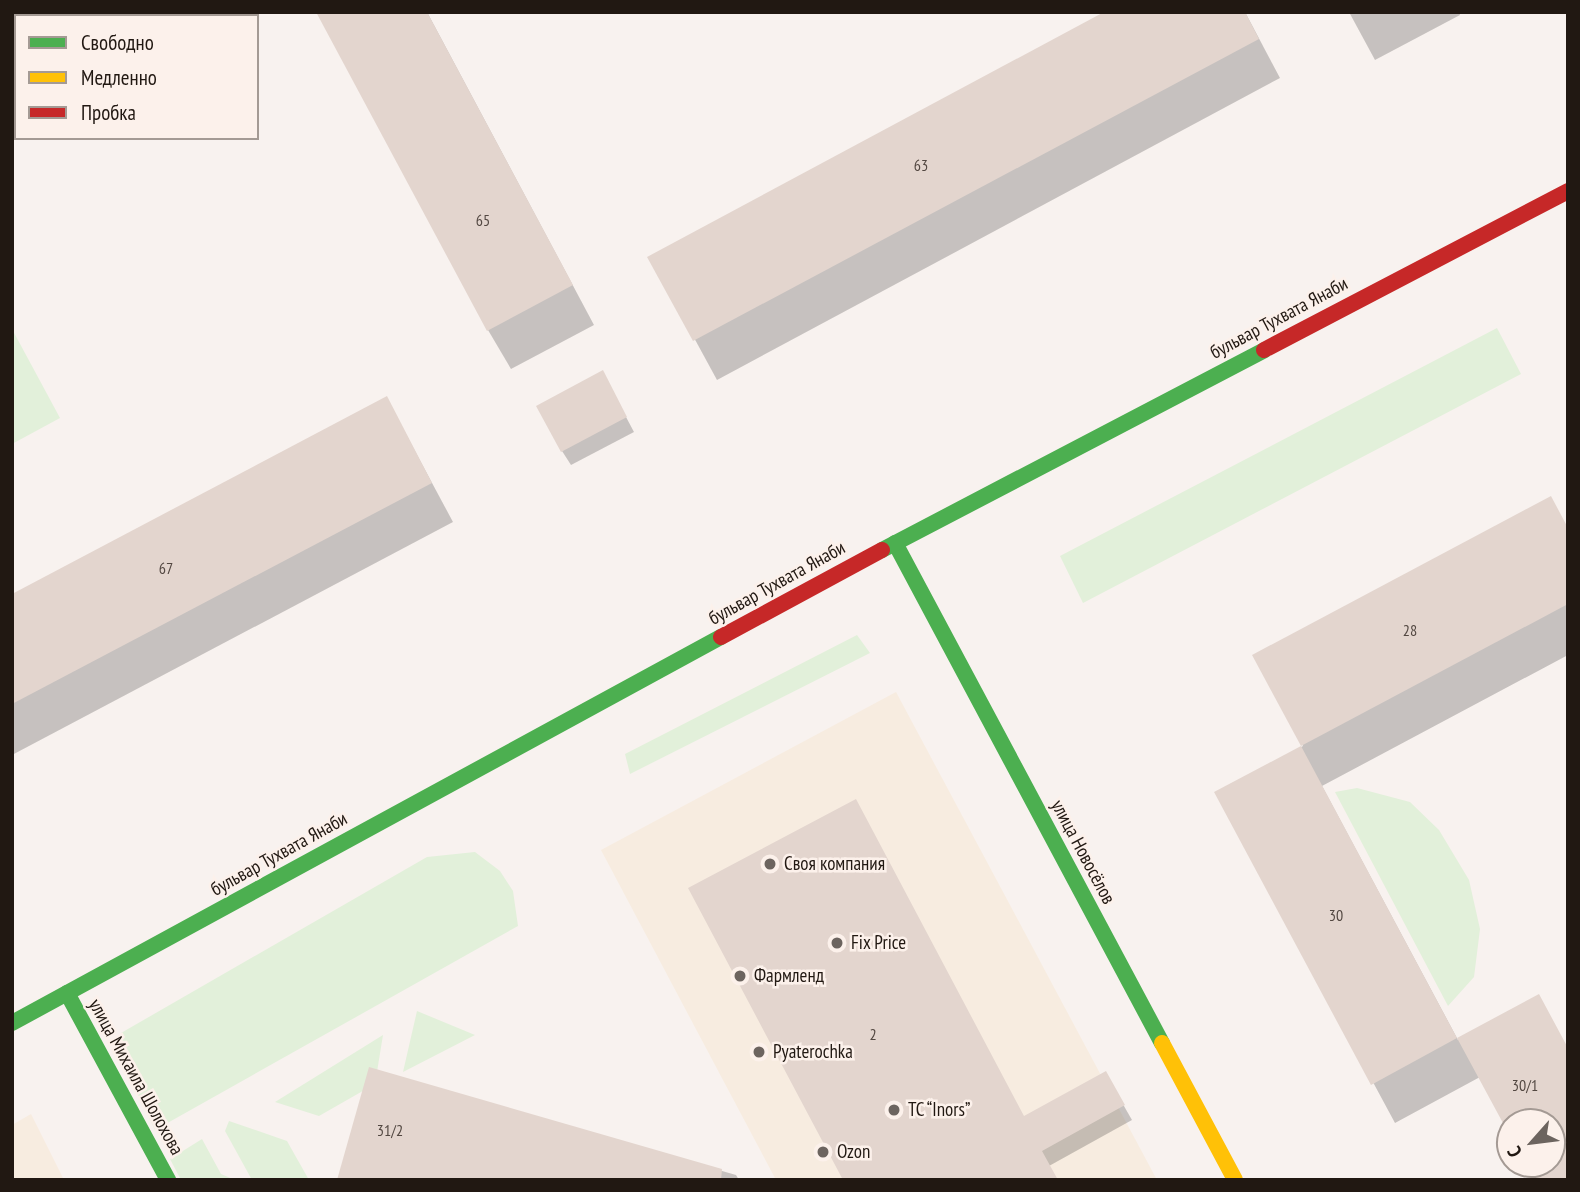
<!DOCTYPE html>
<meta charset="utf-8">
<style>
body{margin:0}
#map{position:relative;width:1580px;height:1192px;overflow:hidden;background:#f8f2ef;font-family:"PT Sans Narrow",sans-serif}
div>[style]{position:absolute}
.commercial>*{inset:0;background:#f7ece0}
.green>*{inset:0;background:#e2f0da}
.shadow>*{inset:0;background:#0003}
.building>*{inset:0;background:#e3d5ce}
.fast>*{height:16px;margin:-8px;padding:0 8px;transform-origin:8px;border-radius:8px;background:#4caf50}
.slow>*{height:16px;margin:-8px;padding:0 8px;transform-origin:8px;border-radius:8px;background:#ffc107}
.jam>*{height:16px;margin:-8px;padding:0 8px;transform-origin:8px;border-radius:8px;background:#c62828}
.dots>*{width:19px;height:19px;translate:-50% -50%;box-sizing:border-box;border:4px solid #fcf1eb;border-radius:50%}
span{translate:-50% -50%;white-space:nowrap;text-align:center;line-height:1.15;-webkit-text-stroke:5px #fcf1eb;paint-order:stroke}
.number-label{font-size:16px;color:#524741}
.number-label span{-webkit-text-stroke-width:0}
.street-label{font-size:19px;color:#211812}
.poi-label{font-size:19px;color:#211812}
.left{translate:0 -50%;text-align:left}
.frame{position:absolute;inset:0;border:14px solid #211812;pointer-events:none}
.legend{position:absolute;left:14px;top:14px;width:245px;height:126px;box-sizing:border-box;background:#fcf1eb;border:2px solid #a49a94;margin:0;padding:9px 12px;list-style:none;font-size:21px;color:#211812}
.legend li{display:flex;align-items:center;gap:14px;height:35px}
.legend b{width:35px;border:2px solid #a49a94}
.north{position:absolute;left:1496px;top:1108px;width:70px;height:70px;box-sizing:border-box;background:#fcf1eb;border:2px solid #a49a94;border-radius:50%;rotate:242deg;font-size:19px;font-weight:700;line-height:28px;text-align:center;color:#211812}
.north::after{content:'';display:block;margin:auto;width:24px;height:32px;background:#6c645f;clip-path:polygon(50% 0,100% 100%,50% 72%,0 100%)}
</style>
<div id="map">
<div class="commercial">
<i style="clip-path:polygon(896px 692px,1157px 1180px,776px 1180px,601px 850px)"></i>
<i style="clip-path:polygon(31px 1114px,64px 1180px,12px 1180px,12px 1125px)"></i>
</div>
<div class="green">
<i style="clip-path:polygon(1497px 328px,1521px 374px,1083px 603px,1060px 556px)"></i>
<i style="clip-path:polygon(12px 329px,60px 418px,12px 444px)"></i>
<i style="clip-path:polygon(857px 635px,870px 653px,630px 774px,625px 754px)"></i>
<i style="clip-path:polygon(1357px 788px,1410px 802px,1439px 830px,1469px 880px,1480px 929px,1474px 977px,1448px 1006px,1335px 792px)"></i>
<i style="clip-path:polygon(475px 852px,500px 871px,513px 891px,518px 926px,155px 1130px,118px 1053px,121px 1033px,427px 857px)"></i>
<i style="clip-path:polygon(417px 1011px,475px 1035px,403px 1072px)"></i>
<i style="clip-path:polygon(383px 1035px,375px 1084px,319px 1116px,275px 1102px)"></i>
<i style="clip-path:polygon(229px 1121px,287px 1141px,309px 1180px,252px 1180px,225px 1131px)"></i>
<i style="clip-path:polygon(202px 1139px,221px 1174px,235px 1180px,181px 1180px,170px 1159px)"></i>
</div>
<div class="shadow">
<i style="clip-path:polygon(12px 12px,112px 16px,16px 16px,12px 128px)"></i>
<i style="clip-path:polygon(427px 12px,594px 325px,511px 369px,488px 330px)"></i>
<i style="clip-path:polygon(1108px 12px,1245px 12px,1280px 78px,717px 380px,650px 257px)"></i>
<i style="clip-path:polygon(1349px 12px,1459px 12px,1460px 15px,1375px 60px)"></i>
<i style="clip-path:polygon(610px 387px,634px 432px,571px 465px,562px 451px)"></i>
<i style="clip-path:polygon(387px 399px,453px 522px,12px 755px,12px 596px)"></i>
<i style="clip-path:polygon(1568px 529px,1568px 655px,1322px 786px,1458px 1040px,1538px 997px,1568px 1180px,1527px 1164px,1552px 1164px,1552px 1122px,1510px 1122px,1510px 1133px,1480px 1077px,1395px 1123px,1217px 793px,1303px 746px,1254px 656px)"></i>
<i style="clip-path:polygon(370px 1070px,736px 1175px,739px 1180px,339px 1180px)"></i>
<i style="clip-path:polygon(1105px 1073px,1132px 1120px,1049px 1166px,1024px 1118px)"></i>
</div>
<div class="building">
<i style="clip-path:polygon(316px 12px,427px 12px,573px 285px,487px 331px)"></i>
<i style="clip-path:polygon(1104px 12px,1245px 12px,1259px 39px,693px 341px,647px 257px)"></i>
<i style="clip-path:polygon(603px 370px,627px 417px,561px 452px,536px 406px)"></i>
<i style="clip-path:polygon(387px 396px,432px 483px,12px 704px,12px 594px)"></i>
<i style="clip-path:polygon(1551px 496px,1568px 528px,1568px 604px,1301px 746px,1252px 655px)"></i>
<i style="clip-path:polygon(1301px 746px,1457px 1038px,1371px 1085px,1214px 792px)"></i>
<i style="clip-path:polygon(856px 799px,1024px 1116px,1106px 1071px,1125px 1105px,1042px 1151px,1058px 1180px,843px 1180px,688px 888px)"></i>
<i style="clip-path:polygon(1539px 994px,1568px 1048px,1568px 1180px,1533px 1180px,1525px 1164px,1552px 1164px,1552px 1122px,1510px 1122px,1510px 1136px,1457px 1038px)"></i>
<i style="clip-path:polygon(369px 1067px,722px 1169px,721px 1180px,337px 1180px)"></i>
</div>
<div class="fast">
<i style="left:895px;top:543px;width:567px;rotate:61.9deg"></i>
<i style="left:882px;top:550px;width:431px;rotate:-27.6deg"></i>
<i style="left:67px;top:993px;width:213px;rotate:61.6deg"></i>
<i style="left:12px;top:1023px;width:807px;rotate:-28.57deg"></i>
</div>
<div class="slow">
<i style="left:1162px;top:1043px;width:155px;rotate:61.9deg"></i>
</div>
<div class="jam">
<i style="left:1264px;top:350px;width:343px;rotate:-27.6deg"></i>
<i style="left:721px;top:637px;width:183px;rotate:-28.4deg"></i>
</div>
<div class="dots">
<i style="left:770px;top:864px;background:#6c645f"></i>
<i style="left:837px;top:943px;background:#6c645f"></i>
<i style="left:740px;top:976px;background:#6c645f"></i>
<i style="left:759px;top:1052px;background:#6c645f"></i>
<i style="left:894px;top:1110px;background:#6c645f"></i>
<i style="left:823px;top:1152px;background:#6c645f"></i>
</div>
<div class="number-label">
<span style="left:921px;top:165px">63</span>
<span style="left:483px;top:220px">65</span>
<span style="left:166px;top:568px">67</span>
<span style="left:1410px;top:630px">28</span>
<span style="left:1336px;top:915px">30</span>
<span style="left:873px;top:1034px">2</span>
<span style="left:1525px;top:1085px">30/1</span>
<span style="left:390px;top:1130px">31/2</span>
</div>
<div class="street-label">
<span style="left:1279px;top:318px;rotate:-28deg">бульвар Тухвата Янаби</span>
<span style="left:777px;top:583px;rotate:-29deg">бульвар Тухвата Янаби</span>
<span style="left:1083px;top:852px;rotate:62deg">улица Новосёлов</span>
<span style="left:279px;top:854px;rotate:-29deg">бульвар Тухвата Янаби</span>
<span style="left:136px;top:1077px;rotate:61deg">улица Михаила Шолохова</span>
</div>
<div class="poi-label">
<span class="left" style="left:784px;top:864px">Своя компания</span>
<span class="left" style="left:851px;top:943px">Fix Price</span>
<span class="left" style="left:754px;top:976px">Фармленд</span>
<span class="left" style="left:773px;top:1052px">Pyaterochka</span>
<span class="left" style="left:908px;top:1110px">TC “Inors”</span>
<span class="left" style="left:837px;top:1152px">Ozon</span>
</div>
<div class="frame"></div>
<ul class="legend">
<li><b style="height:9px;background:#4caf50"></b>Свободно</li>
<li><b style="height:9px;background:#ffc107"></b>Медленно</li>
<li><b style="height:9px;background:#c62828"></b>Пробка</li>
</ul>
<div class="north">С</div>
</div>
